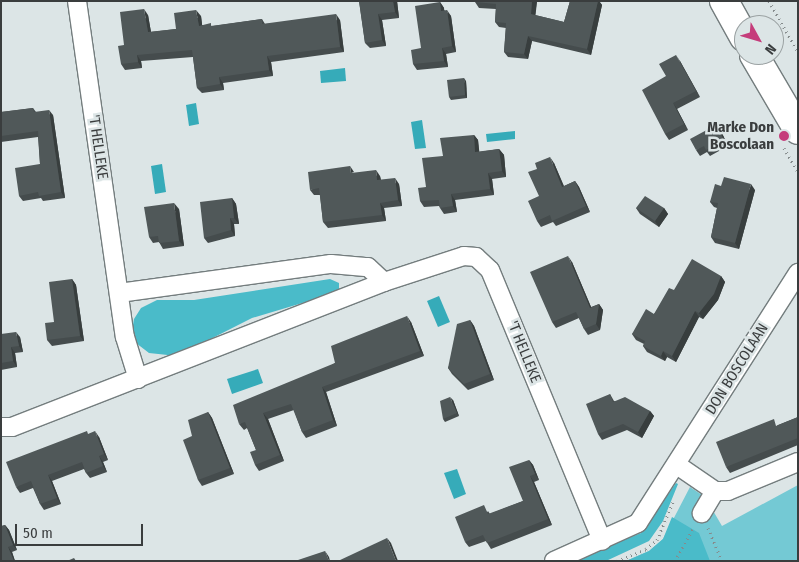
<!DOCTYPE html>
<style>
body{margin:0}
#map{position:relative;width:799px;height:562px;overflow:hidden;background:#dce5e6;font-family:"Fira Sans Condensed",sans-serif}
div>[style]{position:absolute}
.green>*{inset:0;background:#74c9d4}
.forest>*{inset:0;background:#4abbc9}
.water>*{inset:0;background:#36abb9}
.path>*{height:3px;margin-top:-1.5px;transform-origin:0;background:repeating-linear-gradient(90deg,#858b8c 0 1px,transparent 0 5px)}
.roads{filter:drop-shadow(1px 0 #747d7e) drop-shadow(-1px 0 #747d7e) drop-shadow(0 1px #747d7e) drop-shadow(0 -1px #747d7e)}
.minor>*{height:18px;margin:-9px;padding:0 9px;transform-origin:9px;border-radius:9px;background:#fff}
.primary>*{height:28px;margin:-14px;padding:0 14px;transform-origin:14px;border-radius:14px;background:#fff}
.wall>*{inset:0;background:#454c4d}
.shaded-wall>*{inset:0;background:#383e3e}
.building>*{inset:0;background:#505859}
.dots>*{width:14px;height:14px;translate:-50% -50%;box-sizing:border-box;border:2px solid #dce5e6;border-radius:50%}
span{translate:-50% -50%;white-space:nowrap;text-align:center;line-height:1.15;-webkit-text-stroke:5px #dce5e6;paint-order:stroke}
.poi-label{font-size:15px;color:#3a3d3e;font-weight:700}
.right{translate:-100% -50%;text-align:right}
.street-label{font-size:15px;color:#3a3d3e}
.frame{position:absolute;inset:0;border:2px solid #3a3d3e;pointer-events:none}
.north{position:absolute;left:734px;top:15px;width:50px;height:50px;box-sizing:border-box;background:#dce5e6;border:1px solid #9ba2a3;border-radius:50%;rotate:129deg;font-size:14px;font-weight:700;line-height:20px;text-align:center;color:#3a3d3e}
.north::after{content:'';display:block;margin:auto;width:18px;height:22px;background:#c53d7b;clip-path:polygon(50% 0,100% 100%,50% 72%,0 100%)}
.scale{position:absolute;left:15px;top:524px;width:128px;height:22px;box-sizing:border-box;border:2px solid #3a3d3e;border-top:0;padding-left:6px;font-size:15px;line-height:18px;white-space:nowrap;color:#3a3d3e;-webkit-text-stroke:4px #dce5e6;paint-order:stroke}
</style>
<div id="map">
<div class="green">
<i style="clip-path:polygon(798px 485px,798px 561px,626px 561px,649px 551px,663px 539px,690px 487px,705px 497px,722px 526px)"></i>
</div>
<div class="forest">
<i style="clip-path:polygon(330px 279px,339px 283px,339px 292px,252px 318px,177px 356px,149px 353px,136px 343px,132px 330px,134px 319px,141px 308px,157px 300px,194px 300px)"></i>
<i style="clip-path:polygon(676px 483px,678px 484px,663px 521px,649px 541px,606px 561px,572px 561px,641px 533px)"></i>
<i style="clip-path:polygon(672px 517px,699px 533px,710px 561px,626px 561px,649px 551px,663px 539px)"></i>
</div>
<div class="water">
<i style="clip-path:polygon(345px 68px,346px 81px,321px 83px,320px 71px)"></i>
<i style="clip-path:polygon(196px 103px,199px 124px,189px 126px,186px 105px)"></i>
<i style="clip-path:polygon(422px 120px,426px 148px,415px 149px,411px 122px)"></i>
<i style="clip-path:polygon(515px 131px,515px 139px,487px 142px,486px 134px)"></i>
<i style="clip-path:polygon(162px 164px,166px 192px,155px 194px,151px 166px)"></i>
<i style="clip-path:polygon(439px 296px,450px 322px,438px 327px,427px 301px)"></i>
<i style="clip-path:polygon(258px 369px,263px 383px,232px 394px,227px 379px)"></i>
<i style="clip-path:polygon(457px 469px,466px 494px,454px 499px,444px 473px)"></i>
</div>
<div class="path">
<i style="left:769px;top:1px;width:59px;rotate:60.4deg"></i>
<i style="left:784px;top:148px;width:28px;rotate:60deg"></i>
<i style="left:708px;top:528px;width:36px;rotate:67deg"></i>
<i style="left:617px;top:561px;width:31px;rotate:-22deg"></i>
<i style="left:646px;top:549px;width:14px;rotate:-39deg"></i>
<i style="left:657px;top:540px;width:41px;rotate:-67.2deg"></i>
<i style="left:675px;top:561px;width:39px;rotate:-61deg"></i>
</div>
<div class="roads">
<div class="minor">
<i style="left:77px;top:1px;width:339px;rotate:81.9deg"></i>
<i style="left:125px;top:337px;width:44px;rotate:72.8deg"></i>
<i style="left:119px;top:293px;width:214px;rotate:-7.8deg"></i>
<i style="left:331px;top:264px;width:37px;rotate:5deg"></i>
<i style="left:368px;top:267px;width:22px;rotate:43deg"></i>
<i style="left:1px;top:427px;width:11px"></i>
<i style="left:12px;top:427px;width:399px;rotate:-21.3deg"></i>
<i style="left:384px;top:282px;width:84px;rotate:-18deg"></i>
<i style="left:464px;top:256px;width:12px;rotate:5deg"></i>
<i style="left:476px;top:257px;width:19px;rotate:43deg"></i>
<i style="left:490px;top:270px;width:293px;rotate:67.5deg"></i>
<i style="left:677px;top:465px;width:46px;rotate:34.4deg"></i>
<i style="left:715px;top:491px;width:26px;rotate:121deg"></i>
<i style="left:715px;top:491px;width:13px"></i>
<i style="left:728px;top:491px;width:76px;rotate:-22.5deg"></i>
<i style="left:554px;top:561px;width:92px;rotate:-24.3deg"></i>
<i style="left:638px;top:523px;width:297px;rotate:-57.4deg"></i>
</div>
<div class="primary">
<i style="left:724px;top:1px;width:41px;rotate:60.9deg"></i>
<i style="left:754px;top:55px;width:87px;rotate:59.6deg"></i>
</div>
</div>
<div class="wall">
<i style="clip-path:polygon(359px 1px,397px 1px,399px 18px,382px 20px,386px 46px,370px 48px,365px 43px)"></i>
<i style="clip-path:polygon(475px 1px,537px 1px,535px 15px,564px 22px,570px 1px,599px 1px,602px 5px,591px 55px,532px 41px,528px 59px,508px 57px,504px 52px,506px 28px,499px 27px,495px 22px,496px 9px,479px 8px,475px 2px)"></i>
<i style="clip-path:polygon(440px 2px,444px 8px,444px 10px,451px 16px,456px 52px,446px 54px,448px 67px,417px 70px,413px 64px,421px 48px)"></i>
<i style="clip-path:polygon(148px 15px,151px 32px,176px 29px,201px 16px,202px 25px,213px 26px,262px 19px,265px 24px,340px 20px,344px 52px,271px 62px,273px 76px,223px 83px,224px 90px,202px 93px,197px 88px,193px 57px,141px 61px,142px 68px,125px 70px,121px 64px,124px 45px)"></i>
<i style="clip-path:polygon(680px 61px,700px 97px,677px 109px,688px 130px,669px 140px,665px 134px,666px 76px)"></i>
<i style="clip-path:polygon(466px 81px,467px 98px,451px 100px,449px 97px)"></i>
<i style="clip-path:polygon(33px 108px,36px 112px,53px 115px,65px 198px,43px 201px,41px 198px,23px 201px,19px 196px,40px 164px,38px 137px,1px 142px,1px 112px)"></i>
<i style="clip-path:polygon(721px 131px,728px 146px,710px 156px,707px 152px,700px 156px,696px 150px)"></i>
<i style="clip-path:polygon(474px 135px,478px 140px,479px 152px,499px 149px,504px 155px,506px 177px,492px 179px,494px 195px,455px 200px,457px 212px,444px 214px,440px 208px,439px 206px,424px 207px,420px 201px,426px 187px,443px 156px)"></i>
<i style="clip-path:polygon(554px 163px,564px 186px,575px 181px,579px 187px,590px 212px,556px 226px,553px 222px,541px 227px,537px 221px,539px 196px)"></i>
<i style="clip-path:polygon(354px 173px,380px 176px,381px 180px,399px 184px,402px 206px,384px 208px,386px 221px,328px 228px,323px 222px,320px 195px,314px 195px,310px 190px)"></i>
<i style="clip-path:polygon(721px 186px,755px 190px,739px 249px,715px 243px,711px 237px,717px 208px,714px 207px,710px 202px)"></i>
<i style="clip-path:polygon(232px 198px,236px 204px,239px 224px,234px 224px,235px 236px,208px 243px,204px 238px)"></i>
<i style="clip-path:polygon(636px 208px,664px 208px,668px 214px,659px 227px,640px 214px)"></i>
<i style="clip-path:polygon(179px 209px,184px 246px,163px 249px,159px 242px,153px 243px,149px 237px)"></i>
<i style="clip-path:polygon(572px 262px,591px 307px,599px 304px,603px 310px,600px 330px,588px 335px,584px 329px,579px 318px,556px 328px,552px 322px)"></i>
<i style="clip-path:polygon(721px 276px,725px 282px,718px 300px,703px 319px,699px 317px,676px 362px,667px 357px,665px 361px,647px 352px,643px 346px,644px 344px,636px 340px,632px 334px,654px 314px,674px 290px)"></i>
<i style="clip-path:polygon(72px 279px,76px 285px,84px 341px,52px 346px,47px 340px)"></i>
<i style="clip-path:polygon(470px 320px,474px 326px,494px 380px,468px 390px,452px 374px,448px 368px)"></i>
<i style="clip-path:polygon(411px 322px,424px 356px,326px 392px,337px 426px,306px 438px,302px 432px,294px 410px,268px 419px,284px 461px,259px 471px,255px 465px,256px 450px,247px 428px,244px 430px,239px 424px,335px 363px)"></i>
<i style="clip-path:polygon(1px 334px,20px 337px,23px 352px,15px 353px,17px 367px,1px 370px)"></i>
<i style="clip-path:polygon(610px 394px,614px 401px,650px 411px,654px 416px,642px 438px,627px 430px,602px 440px,598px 434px)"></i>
<i style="clip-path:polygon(453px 400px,459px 416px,445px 422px,443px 419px)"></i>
<i style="clip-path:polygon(208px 412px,212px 418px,234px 474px,202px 486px,198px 480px,192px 436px)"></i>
<i style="clip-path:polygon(798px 417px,798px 445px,730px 473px,726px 467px,778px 425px)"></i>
<i style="clip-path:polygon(89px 434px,99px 437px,108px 460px,103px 462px,107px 472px,90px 478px,86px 473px,84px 469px,52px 481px,61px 504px,44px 510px,40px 504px,33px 488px,20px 493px,16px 487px)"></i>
<i style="clip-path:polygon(529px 460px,533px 465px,539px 480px,534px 482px,552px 525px,491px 549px,486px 541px,469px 547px,465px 542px,488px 511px,490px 514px,523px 501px)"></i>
<i style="clip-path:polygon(5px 525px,9px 530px,17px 550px,12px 552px,15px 561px,1px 561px,2px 526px)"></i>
</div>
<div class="shaded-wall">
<i style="clip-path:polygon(393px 1px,397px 1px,399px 18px,395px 12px)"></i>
<i style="clip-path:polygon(532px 1px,537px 1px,535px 20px,531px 14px)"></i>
<i style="clip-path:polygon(598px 1px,599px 1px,602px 5px,591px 55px,587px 49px)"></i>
<i style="clip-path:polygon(440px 2px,444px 8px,445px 17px,441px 11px)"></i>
<i style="clip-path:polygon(144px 9px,148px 15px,152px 38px,148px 32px)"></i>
<i style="clip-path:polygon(196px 10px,201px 16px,203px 32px,199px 26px)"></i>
<i style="clip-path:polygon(447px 10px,451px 16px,456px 52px,452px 46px)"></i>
<i style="clip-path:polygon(336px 14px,340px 20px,344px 52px,340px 47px)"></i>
<i style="clip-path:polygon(378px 14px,382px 20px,386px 46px,382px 40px)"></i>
<i style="clip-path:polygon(528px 36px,532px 41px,528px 59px,524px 54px)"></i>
<i style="clip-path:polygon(442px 48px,446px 54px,448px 67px,444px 61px)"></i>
<i style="clip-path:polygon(137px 55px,141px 61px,142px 68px,138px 62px)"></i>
<i style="clip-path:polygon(676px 55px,680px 61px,700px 97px,696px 91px)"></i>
<i style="clip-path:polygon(267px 56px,271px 62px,273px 76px,269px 70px)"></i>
<i style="clip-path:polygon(219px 77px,223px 83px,224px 90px,220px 84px)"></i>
<i style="clip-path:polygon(464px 78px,466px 81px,467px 98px,465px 95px)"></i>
<i style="clip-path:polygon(673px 103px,677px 109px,688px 130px,684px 124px)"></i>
<i style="clip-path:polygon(49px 110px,53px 115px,65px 198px,61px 192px)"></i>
<i style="clip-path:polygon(716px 125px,721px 131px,728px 146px,724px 140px)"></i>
<i style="clip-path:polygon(474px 135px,478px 140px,480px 158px,475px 152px)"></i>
<i style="clip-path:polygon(499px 149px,504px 155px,506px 177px,502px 171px)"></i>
<i style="clip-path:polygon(550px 157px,554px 163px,566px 192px,562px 187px)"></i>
<i style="clip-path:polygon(350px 166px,354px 172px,351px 173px)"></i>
<i style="clip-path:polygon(376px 170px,380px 176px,382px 186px,377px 180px)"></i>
<i style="clip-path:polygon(488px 173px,492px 179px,494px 195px,490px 189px)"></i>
<i style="clip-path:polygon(395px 178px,399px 184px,402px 206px,398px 200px)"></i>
<i style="clip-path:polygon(575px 181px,579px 187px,590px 212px,586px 206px)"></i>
<i style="clip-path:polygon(751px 184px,755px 190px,739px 249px,735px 243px)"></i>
<i style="clip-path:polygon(451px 194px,455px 200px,457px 212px,453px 206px)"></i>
<i style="clip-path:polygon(232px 198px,236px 204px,239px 224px,234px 218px)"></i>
<i style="clip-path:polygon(174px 203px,179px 209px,184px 246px,179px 241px)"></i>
<i style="clip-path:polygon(380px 203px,384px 208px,386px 221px,382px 215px)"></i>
<i style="clip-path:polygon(664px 208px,668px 214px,659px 227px,655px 221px)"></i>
<i style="clip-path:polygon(230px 218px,234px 224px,235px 236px,231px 230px)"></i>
<i style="clip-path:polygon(568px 256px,572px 262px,594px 314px,590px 308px)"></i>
<i style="clip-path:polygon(721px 276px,725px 282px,718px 300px,703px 319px,699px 313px)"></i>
<i style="clip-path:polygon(72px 279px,76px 285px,84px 341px,80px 336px)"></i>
<i style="clip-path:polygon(599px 304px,603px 310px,600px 330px,596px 324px)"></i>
<i style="clip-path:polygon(695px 311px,699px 317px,676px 362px,672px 356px)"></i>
<i style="clip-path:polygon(407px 316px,411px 322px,424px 356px,420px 351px)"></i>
<i style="clip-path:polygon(470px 320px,474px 326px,494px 380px,490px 374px)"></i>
<i style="clip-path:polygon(16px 332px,20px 337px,23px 352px,19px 346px)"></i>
<i style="clip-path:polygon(11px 347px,15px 353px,17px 367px,13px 361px)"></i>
<i style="clip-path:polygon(663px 351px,667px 357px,665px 361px,661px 356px)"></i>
<i style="clip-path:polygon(322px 387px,326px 392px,337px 426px,333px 420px)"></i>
<i style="clip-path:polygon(450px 397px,453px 400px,459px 416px,457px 413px)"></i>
<i style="clip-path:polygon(650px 411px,654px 416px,642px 438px,638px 432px)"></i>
<i style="clip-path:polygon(208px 412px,212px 418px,234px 474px,230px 468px)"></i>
<i style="clip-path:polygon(263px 413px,268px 419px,284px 461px,280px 455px)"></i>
<i style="clip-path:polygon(95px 431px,99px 437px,108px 460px,104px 454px)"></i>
<i style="clip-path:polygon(99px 456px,103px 462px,107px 472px,103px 466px)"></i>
<i style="clip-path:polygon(529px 460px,533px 465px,539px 480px,535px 474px)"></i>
<i style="clip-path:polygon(48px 475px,52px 481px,61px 504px,57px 498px)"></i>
<i style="clip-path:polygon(530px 476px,534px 482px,552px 525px,548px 519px)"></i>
<i style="clip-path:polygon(5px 525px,9px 530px,17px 550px,13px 545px)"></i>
<i style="clip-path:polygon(387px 538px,391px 543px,398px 561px,396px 561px)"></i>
<i style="clip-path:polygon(8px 547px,12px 552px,15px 561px,14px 561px)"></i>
<i style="clip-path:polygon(325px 551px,329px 557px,330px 561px,329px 561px)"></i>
</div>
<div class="building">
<i style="clip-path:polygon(359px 1px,393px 1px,395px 12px,378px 14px,382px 40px,365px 43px)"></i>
<i style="clip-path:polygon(475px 1px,532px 1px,531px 14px,564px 22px,570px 1px,598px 1px,587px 49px,528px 36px,524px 54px,504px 52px,506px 23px,495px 22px,496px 4px,475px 2px)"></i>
<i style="clip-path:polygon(440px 2px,441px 11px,447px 10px,452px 46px,442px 48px,444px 61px,413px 64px,411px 50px,421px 48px,415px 6px)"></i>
<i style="clip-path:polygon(144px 9px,148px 32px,176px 29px,174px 13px,196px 10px,199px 26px,211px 23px,211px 26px,262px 19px,262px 24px,336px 14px,340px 47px,267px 56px,269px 70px,219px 77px,220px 84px,197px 88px,192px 50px,137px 55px,138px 62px,121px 64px,118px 46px,124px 45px,120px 12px)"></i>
<i style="clip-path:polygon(676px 55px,696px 91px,673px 103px,684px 124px,665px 134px,642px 90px,666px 76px,659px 64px)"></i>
<i style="clip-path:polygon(464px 78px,465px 95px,449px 97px,447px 80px)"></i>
<i style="clip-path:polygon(33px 108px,34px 112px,49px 110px,61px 192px,39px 196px,38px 192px,19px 196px,15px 168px,40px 164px,38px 131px,1px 136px,1px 112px)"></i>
<i style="clip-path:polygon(716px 125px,724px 140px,706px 150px,704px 146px,696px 150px,690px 139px)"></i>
<i style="clip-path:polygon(474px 135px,475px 152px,499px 149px,502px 171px,488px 173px,490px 189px,451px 194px,453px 206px,440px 208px,439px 200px,420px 201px,418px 188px,426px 187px,422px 158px,443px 156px,440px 138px)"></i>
<i style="clip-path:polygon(550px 157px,562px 187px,575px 181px,586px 206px,552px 221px,550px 215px,537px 221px,528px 201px,539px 196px,528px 172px,537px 169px,535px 163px)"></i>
<i style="clip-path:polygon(350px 166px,351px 173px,376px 170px,377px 180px,395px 178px,398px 200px,380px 203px,382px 215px,323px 222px,319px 188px,310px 190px,308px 172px)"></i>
<i style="clip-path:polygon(724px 177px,751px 184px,735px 243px,711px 237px,718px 203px,710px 202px,715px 184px,721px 186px)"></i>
<i style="clip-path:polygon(645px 196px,664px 208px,655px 221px,636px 208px)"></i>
<i style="clip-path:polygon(232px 198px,234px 218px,230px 218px,231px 230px,204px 238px,200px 202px)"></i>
<i style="clip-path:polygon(174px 203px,179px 241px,159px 243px,158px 236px,149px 237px,144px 207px)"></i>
<i style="clip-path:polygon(568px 256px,590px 308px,599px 304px,596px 324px,584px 329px,576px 312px,552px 322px,530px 272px)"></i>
<i style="clip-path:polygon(692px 259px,721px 276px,714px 294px,699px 313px,695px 311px,672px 356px,663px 351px,661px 356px,643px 346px,645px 341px,632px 334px,646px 309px,654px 314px,669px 288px,674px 290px)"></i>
<i style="clip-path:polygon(72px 279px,80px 336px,47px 340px,45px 323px,54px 322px,49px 282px)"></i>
<i style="clip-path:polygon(407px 316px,420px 351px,322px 387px,333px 420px,302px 432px,291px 404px,263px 413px,280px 455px,255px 465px,250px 452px,256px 450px,245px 422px,239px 424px,233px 405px,335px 363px,331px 346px)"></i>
<i style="clip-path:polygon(470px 320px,490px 374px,464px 384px,448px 368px,457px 324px)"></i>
<i style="clip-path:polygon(16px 332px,19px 346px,11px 347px,13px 361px,1px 363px,1px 334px)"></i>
<i style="clip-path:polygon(610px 394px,613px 402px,625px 397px,650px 411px,638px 432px,623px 424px,598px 434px,586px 404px)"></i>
<i style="clip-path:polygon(450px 397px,457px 413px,443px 419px,440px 401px)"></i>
<i style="clip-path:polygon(208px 412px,230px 468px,198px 480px,183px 440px,192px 436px,188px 420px)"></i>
<i style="clip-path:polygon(798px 417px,798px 438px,726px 467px,716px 442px,774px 419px,776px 426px)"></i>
<i style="clip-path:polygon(87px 431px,88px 434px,95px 431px,104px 454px,99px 456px,103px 466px,86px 473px,82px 462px,48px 475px,57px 498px,40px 504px,31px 481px,16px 487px,6px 462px)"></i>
<i style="clip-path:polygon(529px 460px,535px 474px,530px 476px,548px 519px,487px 543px,483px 535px,465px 542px,455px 517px,484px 505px,488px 514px,523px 501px,509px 467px)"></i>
<i style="clip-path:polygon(5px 525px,13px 545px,8px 547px,14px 561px,1px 561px,1px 526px)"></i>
<i style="clip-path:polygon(387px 538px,396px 561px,338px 561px)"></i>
<i style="clip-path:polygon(325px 551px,329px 561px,295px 561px)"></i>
<i style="clip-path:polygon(74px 558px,76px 561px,67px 561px)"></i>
</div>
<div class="dots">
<i style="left:784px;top:136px;background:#c53d7b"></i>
</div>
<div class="poi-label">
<span class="right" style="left:774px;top:136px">Marke Don<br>Boscolaan</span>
</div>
<div class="street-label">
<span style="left:98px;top:147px;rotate:82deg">'T HELLEKE</span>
<span style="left:524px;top:352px;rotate:68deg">'T HELLEKE</span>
<span style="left:737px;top:369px;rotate:-58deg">DON BOSCOLAAN</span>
</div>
<div class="frame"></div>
<div class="north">N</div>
<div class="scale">50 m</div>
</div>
